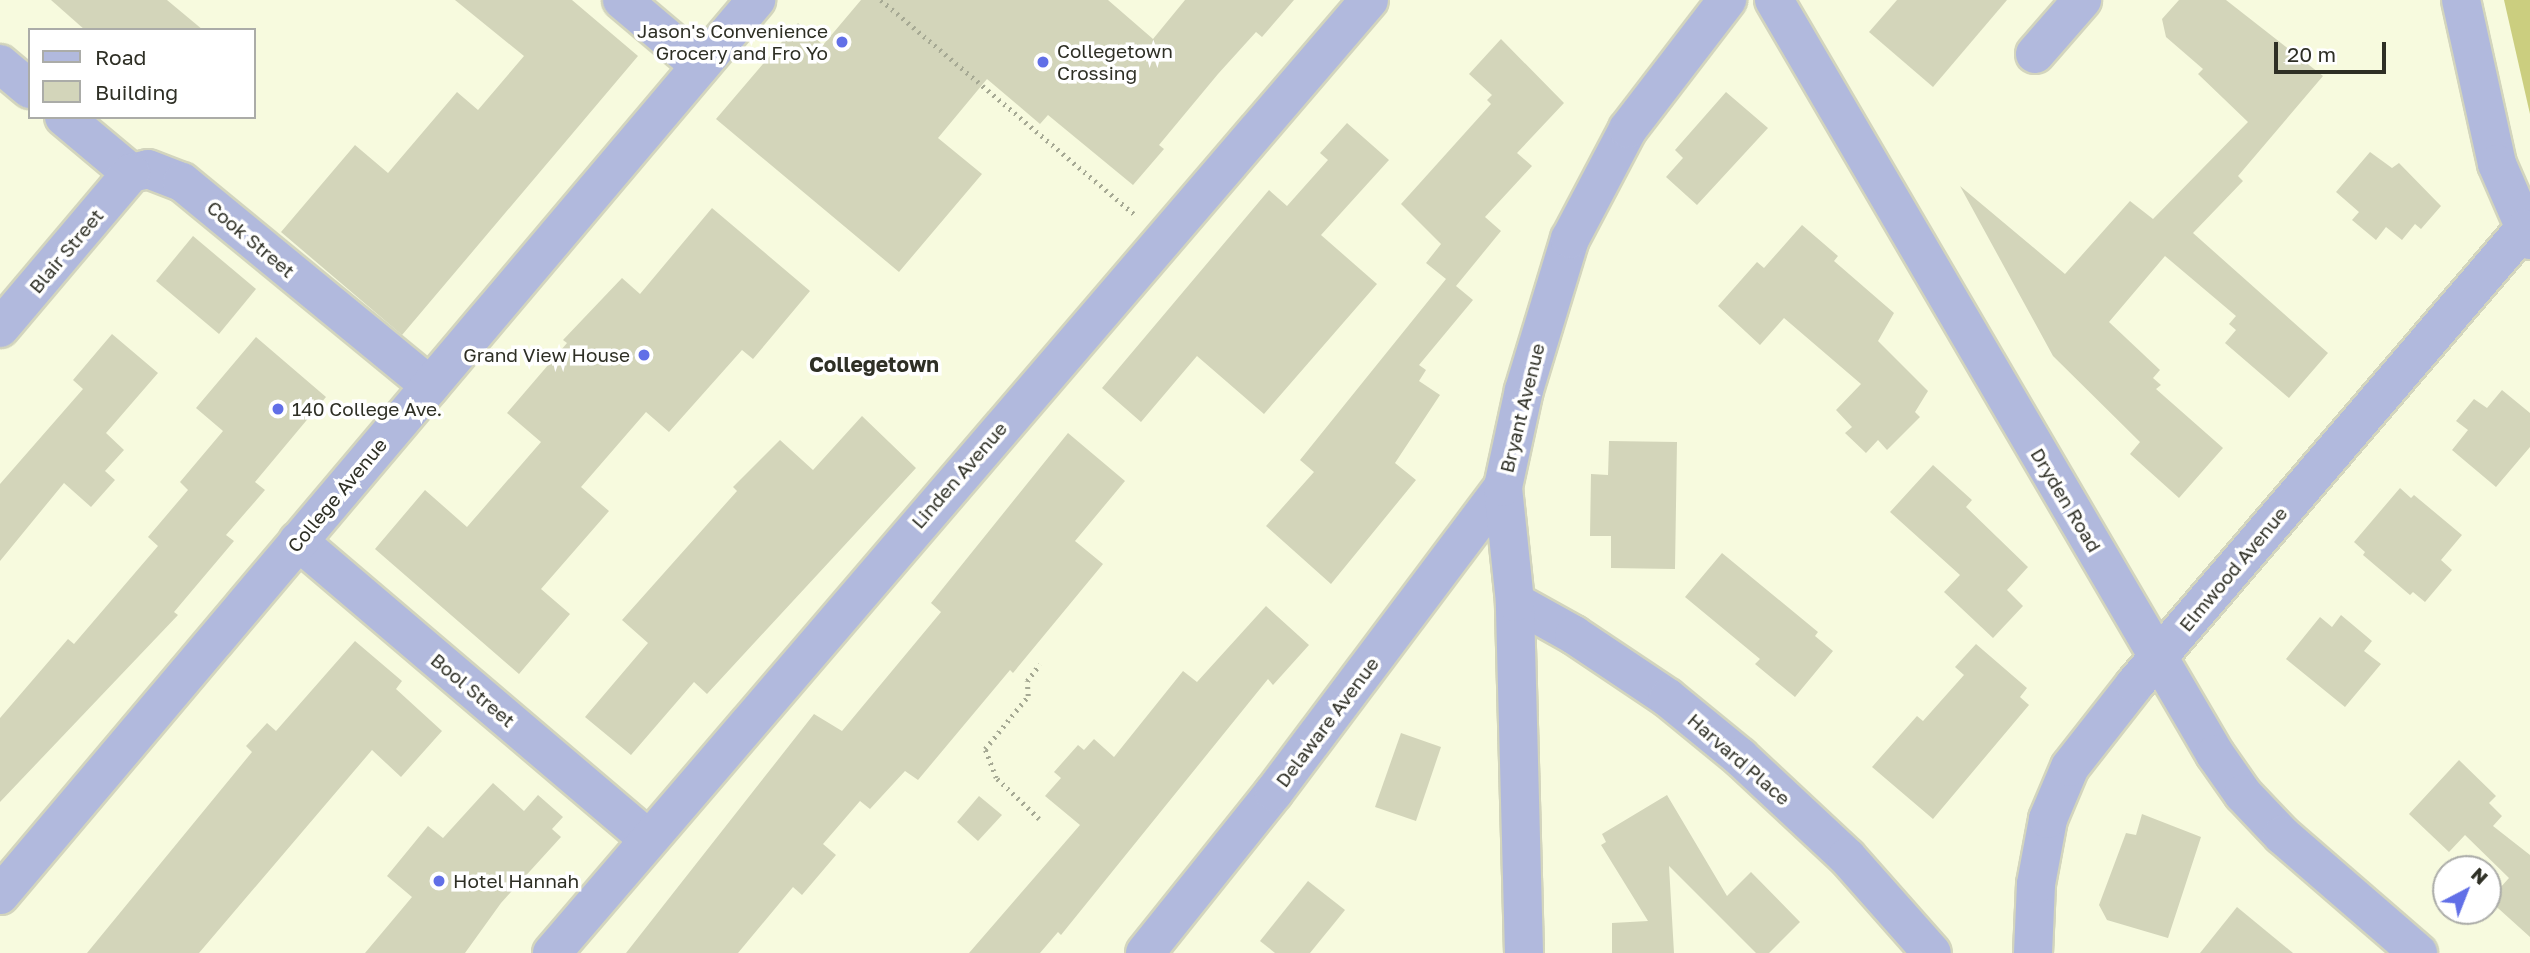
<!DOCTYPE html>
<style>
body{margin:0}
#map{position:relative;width:2530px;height:953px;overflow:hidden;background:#f7fade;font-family:"Golos Text",sans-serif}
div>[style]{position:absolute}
.green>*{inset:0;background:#cbce7f}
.building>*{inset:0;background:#d3d5ba}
.path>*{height:4.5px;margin-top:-2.25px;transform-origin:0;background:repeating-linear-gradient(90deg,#a6a994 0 2px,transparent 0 7px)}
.roads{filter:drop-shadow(2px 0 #d3d5bd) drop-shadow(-2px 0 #d3d5bd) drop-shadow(0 2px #d3d5bd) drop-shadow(0 -2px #d3d5bd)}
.minor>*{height:38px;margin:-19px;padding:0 19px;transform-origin:19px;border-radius:19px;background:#b1b9dd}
.dots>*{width:19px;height:19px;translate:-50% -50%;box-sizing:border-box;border:4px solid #fff;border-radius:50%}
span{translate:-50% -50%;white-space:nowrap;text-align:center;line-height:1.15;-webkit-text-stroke:7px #fff;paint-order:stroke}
.poi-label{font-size:19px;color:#2e2f25}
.right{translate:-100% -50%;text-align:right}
.left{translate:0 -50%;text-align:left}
.street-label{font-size:19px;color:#2e2f25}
.neighbourhood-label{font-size:21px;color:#2e2f25;font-weight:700}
.legend{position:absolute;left:28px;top:28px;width:228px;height:91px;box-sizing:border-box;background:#fff;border:2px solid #abaca8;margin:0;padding:9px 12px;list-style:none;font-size:21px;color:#2e2f25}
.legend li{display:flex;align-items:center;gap:14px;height:35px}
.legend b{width:35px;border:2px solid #abaca8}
.north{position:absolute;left:2432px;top:855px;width:70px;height:70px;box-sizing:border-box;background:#fff;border:2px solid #abaca8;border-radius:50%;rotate:42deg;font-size:19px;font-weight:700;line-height:28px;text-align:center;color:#2e2f25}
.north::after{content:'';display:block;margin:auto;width:24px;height:32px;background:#616fe7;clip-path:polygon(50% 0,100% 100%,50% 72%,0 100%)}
.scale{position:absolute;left:2274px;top:42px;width:112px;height:32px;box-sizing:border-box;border:4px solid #2e2f25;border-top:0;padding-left:9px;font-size:21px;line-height:24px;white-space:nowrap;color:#2e2f25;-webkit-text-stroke:5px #fff;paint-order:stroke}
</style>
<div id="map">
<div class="green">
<i style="clip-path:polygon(2504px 0,2530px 0,2530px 114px)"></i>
</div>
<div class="building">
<i style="clip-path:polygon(51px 0,167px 0,203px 30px,85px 30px)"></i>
<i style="clip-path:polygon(455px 0,572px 0,638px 56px,402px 335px,281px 232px,355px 145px,388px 173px,457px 92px,478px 110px,524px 56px)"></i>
<i style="clip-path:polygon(861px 0,1108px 0,1153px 39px,1185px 0,1294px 0,1262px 37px,1256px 32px,1218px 74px,1159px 145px,1164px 149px,1133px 185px,1048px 115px,1040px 124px,987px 79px,938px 138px,982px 174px,899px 272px,716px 119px,798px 23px,823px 45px)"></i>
<i style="clip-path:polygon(1897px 0,2007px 0,1933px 87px,1869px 32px)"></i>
<i style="clip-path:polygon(2179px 0,2226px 0,2323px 76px,2238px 176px,2243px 181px,2193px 233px,2328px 353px,2289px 398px,2225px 343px,2236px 330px,2229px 324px,2236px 316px,2165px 256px,2109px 322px,2160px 370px,2153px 378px,2161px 385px,2156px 389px,2223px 448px,2179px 498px,2130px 454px,2140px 442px,2053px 356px,1960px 186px,2065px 274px,2130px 201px,2153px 219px,2248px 122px,2198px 74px,2203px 69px,2166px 37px,2162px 19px)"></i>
<i style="clip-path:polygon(1501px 39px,1564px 103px,1517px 153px,1532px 166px,1485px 217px,1501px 231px,1456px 286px,1473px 300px,1419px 365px,1426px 370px,1419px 381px,1440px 395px,1395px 463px,1416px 480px,1331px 584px,1266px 526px,1314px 472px,1300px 460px,1446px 279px,1426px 263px,1441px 244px,1401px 204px,1491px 104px,1487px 100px,1492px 95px,1469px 74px)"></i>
<i style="clip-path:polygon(1726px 92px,1768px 128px,1697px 205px,1666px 177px,1683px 158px,1675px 150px)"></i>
<i style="clip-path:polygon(1347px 123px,1389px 160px,1321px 235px,1377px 284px,1264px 414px,1197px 356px,1141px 422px,1102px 388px,1269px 190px,1287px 206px,1328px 160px,1320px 153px)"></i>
<i style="clip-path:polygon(2370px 152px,2392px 168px,2399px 163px,2441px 206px,2421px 229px,2415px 224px,2402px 240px,2386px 227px,2376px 240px,2352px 220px,2359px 212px,2336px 192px)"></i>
<i style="clip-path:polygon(712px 208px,810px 291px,753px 359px,742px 350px,669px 432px,646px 412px,581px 487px,609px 511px,541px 589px,570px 614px,519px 674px,375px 549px,425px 490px,467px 527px,541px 442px,507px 413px,567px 343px,563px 340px,622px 278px,640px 294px)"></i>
<i style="clip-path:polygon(1802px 225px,1838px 256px,1834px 261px,1894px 313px,1878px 341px,1928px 391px,1915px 412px,1920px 417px,1887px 450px,1878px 440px,1866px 453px,1845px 433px,1852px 427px,1836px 410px,1861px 384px,1784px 318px,1760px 345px,1718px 306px,1757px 262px,1764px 268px)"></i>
<i style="clip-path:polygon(193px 236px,256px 289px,219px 334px,156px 281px)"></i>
<i style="clip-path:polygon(112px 334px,158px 373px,106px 433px,124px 450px,105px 471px,115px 480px,91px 507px,64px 483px,0 561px,0 484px,83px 389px,73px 380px)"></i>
<i style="clip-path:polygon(256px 337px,326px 397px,255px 482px,265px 490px,226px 535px,234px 541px,174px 612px,178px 615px,0 802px,0 718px,68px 639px,74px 644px,158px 546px,148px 537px,188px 490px,180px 482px,223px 431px,196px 408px)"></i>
<i style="clip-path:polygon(2502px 390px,2530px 413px,2530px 447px,2496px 487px,2452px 450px,2468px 430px,2456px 421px,2474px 399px,2487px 408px)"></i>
<i style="clip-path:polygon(862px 416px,916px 468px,707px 694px,694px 682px,631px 755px,585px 717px,648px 643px,622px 620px,737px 491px,733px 487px,780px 440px,813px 470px)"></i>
<i style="clip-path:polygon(1068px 433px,1125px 481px,1075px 541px,1103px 564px,1013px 673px,1010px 670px,918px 780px,905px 771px,870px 809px,860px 801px,823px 844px,836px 855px,802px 895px,793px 887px,738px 953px,626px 953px,814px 714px,842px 731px,941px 612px,931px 603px)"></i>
<i style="clip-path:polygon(1609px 441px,1677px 442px,1675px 569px,1611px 568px,1611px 536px,1590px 536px,1591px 474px,1608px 475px)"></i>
<i style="clip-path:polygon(1933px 465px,1972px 500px,1966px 507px,2028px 567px,2007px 590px,2023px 606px,1993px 638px,1944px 592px,1960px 575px,1890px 512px)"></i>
<i style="clip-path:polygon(2400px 488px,2411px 498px,2414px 495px,2462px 535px,2441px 560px,2452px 570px,2425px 602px,2413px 592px,2410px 595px,2363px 555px,2365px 552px,2354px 542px)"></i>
<i style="clip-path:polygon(1722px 553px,1818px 632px,1815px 636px,1833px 651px,1795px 697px,1755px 664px,1760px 659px,1685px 597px)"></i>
<i style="clip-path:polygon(1266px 606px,1309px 645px,1273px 685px,1268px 679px,1061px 935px,1058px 932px,1040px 953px,969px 953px,1080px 825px,1045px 796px,1061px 778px,1054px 772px,1078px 745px,1084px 750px,1094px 739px,1114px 757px,1183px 671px,1197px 682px)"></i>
<i style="clip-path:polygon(2341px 615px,2372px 641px,2364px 651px,2381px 664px,2345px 707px,2286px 659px,2320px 617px,2332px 627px)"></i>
<i style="clip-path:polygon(355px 641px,402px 681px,396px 689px,442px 731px,401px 777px,372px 750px,199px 953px,87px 953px,252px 752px,246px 746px,267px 723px,276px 731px)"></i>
<i style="clip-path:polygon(1976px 644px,2027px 688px,2020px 697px,2029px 705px,1933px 819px,1872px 767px,1917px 716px,1923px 721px,1964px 675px,1955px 667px)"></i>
<i style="clip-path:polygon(1401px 733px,1441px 747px,1416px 821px,1375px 807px)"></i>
<i style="clip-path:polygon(2459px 760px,2496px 796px,2489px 803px,2502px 816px,2493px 826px,2530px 855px,2530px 937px,2489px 900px,2509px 878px,2465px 835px,2449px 852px,2409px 814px)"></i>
<i style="clip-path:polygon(493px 783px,524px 811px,538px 795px,563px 817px,552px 829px,561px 837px,501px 903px,465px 953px,365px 953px,412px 897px,387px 876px,428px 826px,443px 838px)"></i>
<i style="clip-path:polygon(1667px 795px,1727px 896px,1751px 872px,1800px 922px,1769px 953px,1756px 953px,1669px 866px,1674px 953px,1612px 953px,1612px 923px,1648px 921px,1601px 845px,1606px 842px,1602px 834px)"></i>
<i style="clip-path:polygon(979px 796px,1002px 815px,978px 841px,957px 822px)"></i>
<i style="clip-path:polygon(2142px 814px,2201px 837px,2168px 938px,2107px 920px,2099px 905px,2126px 833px,2136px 835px)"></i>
<i style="clip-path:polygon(1308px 881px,1345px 910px,1310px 953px,1275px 953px,1260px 941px)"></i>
<i style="clip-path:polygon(2237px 907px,2293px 953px,2200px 953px)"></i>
</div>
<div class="path">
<i style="left:881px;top:0;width:331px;rotate:40.2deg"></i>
<i style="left:1039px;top:819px;width:59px;rotate:-136.4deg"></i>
<i style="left:996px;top:778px;width:31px;rotate:-111deg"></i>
<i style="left:985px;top:749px;width:68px;rotate:-50.9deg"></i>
<i style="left:1028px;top:696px;width:15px;rotate:-94deg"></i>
<i style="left:1027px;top:681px;width:21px;rotate:-53deg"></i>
</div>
<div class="roads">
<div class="minor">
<i style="left:622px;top:0;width:102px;rotate:40.2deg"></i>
<i style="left:1774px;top:0;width:873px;rotate:59.68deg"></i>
<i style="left:2215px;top:754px;width:49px;rotate:55deg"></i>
<i style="left:2243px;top:794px;width:57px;rotate:46.4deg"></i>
<i style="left:2282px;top:835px;width:180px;rotate:40.9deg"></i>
<i style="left:2461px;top:0;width:168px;rotate:77.6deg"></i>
<i style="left:2497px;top:164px;width:83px;rotate:66.5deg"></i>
<i style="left:2035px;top:54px;width:72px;rotate:-49deg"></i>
<i style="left:0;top:64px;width:39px;rotate:40deg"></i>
<i style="left:64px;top:117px;width:87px;rotate:39.9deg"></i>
<i style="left:131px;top:173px;width:17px;rotate:-13deg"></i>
<i style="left:148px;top:169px;width:36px;rotate:21deg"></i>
<i style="left:182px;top:182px;width:321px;rotate:39.4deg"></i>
<i style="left:0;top:328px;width:203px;rotate:-49.8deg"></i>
<i style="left:298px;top:541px;width:458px;rotate:40.4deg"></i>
<i style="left:1515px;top:602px;width:68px;rotate:29.2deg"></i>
<i style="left:1574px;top:635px;width:113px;rotate:33.8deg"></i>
<i style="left:1668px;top:698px;width:93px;rotate:39.3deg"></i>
<i style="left:1740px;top:757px;width:146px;rotate:43.1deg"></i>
<i style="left:1847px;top:857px;width:128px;rotate:48.5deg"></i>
<i style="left:0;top:895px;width:1172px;rotate:-49.81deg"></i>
<i style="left:552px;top:953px;width:1255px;rotate:-49.39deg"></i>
<i style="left:1145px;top:953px;width:206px;rotate:-51.3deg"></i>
<i style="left:1274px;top:792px;width:381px;rotate:-53.1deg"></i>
<i style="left:1524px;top:953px;width:351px;rotate:-91.5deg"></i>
<i style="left:1515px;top:602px;width:116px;rotate:-96deg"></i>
<i style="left:1503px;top:487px;width:99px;rotate:-77.8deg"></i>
<i style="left:1524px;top:390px;width:158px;rotate:-73.1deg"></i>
<i style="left:1570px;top:239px;width:124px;rotate:-62.2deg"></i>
<i style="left:1628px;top:129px;width:163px;rotate:-52.5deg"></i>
<i style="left:2033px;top:953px;width:69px;rotate:-87.5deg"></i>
<i style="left:2036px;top:884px;width:66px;rotate:-79.5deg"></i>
<i style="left:2048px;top:819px;width:56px;rotate:-67.1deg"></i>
<i style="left:2070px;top:767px;width:105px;rotate:-51.9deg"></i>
<i style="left:2135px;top:684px;width:599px;rotate:-49.47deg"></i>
</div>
</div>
<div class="dots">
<i style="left:842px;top:42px;background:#616fe7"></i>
<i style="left:1043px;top:62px;background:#616fe7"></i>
<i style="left:644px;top:355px;background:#616fe7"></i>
<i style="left:278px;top:409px;background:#616fe7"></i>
<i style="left:439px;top:881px;background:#616fe7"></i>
</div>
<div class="poi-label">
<span class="right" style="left:828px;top:42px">Jason's Convenience<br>Grocery and Fro Yo</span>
<span class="left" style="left:1057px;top:62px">Collegetown<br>Crossing</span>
<span class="right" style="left:630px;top:355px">Grand View House</span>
<span class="left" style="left:292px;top:409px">140 College Ave.</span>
<span class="left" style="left:453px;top:881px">Hotel Hannah</span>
</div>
<div class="street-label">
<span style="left:251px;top:239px;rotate:40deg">Cook Street</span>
<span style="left:66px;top:251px;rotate:-50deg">Blair Street</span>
<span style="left:1522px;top:408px;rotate:-76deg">Bryant Avenue</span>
<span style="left:959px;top:475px;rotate:-49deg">Linden Avenue</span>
<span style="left:337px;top:495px;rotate:-50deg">College Avenue</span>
<span style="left:2066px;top:500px;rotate:59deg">Dryden Road</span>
<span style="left:2233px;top:569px;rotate:-50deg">Elmwood Avenue</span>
<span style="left:473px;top:690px;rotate:40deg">Bool Street</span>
<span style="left:1327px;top:722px;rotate:-53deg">Delaware Avenue</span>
<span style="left:1739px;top:759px;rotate:41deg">Harvard Place</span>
</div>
<div class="neighbourhood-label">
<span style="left:874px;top:364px">Collegetown</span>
</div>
<ul class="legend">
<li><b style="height:9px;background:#b1b9dd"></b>Road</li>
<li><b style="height:19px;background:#d3d5ba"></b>Building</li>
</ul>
<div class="north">N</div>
<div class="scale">20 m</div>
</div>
